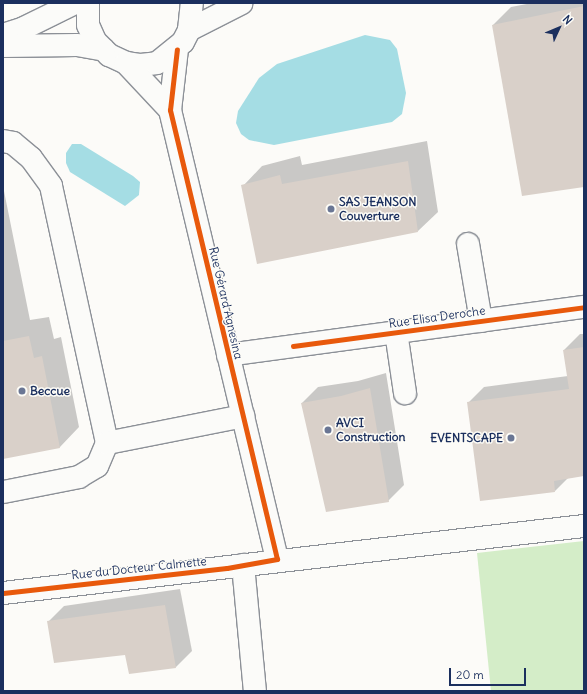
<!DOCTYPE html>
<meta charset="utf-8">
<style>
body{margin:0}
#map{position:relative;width:587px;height:694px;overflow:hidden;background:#fcfbf8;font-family:Delius,sans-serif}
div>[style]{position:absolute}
.green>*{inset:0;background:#d4edc8}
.water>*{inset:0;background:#a5dde4}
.shadow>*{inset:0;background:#0003}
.building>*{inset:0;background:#d9d0c9}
.roads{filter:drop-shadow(1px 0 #8c9097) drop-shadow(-1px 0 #8c9097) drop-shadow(0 1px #8c9097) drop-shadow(0 -1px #8c9097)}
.minor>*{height:22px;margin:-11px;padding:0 11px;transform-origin:11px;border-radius:11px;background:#fbfbf9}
.cycleway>*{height:5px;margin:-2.5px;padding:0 2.5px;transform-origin:2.5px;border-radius:2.5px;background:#e8590c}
.dots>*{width:11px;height:11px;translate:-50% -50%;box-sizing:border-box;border:2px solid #fdfcf7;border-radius:50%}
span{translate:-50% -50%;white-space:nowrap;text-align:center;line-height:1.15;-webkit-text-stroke:3px #fdfcf7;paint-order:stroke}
.poi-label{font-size:12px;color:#1b2f5e;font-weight:700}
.left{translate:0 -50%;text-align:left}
.right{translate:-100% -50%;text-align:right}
.street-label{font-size:12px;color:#1b2f5e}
.frame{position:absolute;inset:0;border:4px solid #1b2f5e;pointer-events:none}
.north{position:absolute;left:539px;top:8px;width:40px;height:40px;-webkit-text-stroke:3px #fdfcf7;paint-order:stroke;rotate:46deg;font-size:11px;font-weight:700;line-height:16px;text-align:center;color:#1b2f5e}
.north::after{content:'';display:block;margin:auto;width:14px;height:18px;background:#1b2f5e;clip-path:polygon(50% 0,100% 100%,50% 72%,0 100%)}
.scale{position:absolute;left:449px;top:668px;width:77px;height:18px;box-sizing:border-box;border:2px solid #1b2f5e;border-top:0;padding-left:5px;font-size:12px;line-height:14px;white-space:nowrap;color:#1b2f5e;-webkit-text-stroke:3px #fdfcf7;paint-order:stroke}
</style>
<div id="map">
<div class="green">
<i style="clip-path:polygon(584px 541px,584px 691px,491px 691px,477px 553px)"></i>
</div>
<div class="water">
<i style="clip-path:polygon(365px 35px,390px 40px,397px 49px,406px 93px,402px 114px,392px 122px,274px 145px,249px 140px,241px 134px,236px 123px,238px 111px,259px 78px,277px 64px)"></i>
<i style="clip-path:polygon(72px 144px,81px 144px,133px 176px,140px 182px,139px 195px,125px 206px,70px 172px,66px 163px,66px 153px)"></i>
</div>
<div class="shadow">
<i style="clip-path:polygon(532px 3px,584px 3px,584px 186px,493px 25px,511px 7px)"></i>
<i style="clip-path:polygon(427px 141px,438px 212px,418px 231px,243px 186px,262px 166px,300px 156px,302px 165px)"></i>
<i style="clip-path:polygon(3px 186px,30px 320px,49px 317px,54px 339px,61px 337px,79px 427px,60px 447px,3px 458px)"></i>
<i style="clip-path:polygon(580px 334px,584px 334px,584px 475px,568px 478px,555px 491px,468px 403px,484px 387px,568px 376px,564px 350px)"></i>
<i style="clip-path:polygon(386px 373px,404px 485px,388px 501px,302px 403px,318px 387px,358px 381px)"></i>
<i style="clip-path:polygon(180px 589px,192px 651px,176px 667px,125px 654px,48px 622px,64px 606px)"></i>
</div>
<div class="building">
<i style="clip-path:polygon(584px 6px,584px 187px,522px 196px,492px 25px)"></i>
<i style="clip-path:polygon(408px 161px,418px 232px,257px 264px,241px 185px,280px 175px,282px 184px)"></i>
<i style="clip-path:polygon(29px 336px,34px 358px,42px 356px,60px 448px,3px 459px,3px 341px)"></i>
<i style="clip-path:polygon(584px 347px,584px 476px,554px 481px,555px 492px,480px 501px,467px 402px,569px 389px,563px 350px)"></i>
<i style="clip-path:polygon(370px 388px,389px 502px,326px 512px,301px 403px,341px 396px)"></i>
<i style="clip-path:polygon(165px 605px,176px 668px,129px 674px,125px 655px,54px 663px,47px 621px)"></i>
</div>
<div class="roads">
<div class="minor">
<i style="left:88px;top:3px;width:22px;rotate:90deg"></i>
<i style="left:88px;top:25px;width:17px;rotate:66deg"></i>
<i style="left:95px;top:41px;width:20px;rotate:45deg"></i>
<i style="left:109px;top:55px;width:19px;rotate:25deg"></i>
<i style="left:126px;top:63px;width:15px;rotate:8deg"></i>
<i style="left:141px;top:65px;width:16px;rotate:-7deg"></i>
<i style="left:157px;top:63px;width:33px;rotate:-39deg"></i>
<i style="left:183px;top:42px;width:13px;rotate:-63deg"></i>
<i style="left:189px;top:30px;width:27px;rotate:-84deg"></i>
<i style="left:189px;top:30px;width:59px;rotate:-27deg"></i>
<i style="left:3px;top:35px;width:22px;rotate:-18deg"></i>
<i style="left:24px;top:28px;width:57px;rotate:-26.1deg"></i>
<i style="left:3px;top:46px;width:74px;rotate:-0.8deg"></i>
<i style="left:77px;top:45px;width:27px;rotate:10deg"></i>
<i style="left:177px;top:49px;width:61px;rotate:96.5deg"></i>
<i style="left:170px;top:110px;width:462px;rotate:76.6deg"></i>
<i style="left:126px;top:63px;width:64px;rotate:46.9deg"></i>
<i style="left:3px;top:141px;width:10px;rotate:11deg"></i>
<i style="left:13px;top:143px;width:23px;rotate:40deg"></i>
<i style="left:31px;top:158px;width:34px;rotate:54deg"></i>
<i style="left:51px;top:186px;width:263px;rotate:77.7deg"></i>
<i style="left:107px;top:443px;width:25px;rotate:113deg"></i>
<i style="left:97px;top:466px;width:21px;rotate:149deg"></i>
<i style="left:79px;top:477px;width:77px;rotate:168.8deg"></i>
<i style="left:468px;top:244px;width:78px;rotate:80.4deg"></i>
<i style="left:396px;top:332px;width:62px;rotate:81.6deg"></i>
<i style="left:228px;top:355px;width:359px;rotate:-7.7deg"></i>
<i style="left:107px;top:443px;width:139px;rotate:-11.2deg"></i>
<i style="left:243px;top:565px;width:127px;rotate:84.6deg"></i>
<i style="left:3px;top:593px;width:585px;rotate:-6.58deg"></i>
</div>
</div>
<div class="cycleway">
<i style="left:293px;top:346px;width:294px;rotate:-7.6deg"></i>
<i style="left:3px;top:593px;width:225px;rotate:-6.4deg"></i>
<i style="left:227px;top:568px;width:51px;rotate:-10.2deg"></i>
<i style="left:277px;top:559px;width:462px;rotate:-103.4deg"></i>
<i style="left:170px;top:110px;width:61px;rotate:-83.5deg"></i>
</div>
<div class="dots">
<i style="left:331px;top:209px;background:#6a7694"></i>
<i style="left:22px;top:391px;background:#6a7694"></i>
<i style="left:328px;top:430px;background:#6a7694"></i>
<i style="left:511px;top:438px;background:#6a7694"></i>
</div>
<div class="poi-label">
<span class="left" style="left:339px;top:209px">SAS JEANSON<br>Couverture</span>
<span class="left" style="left:30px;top:391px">Beccue</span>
<span class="left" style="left:336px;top:430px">AVCI<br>Construction</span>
<span class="right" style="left:503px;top:438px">EVENTSCAPE</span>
</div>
<div class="street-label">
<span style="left:226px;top:303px;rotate:77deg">Rue Gérard Agnesina</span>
<span style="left:437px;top:317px;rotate:-8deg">Rue Elisa Deroche</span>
<span style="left:139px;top:568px;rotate:-6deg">Rue du Docteur Calmette</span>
</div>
<div class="frame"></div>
<div class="north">N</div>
<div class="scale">20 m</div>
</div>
